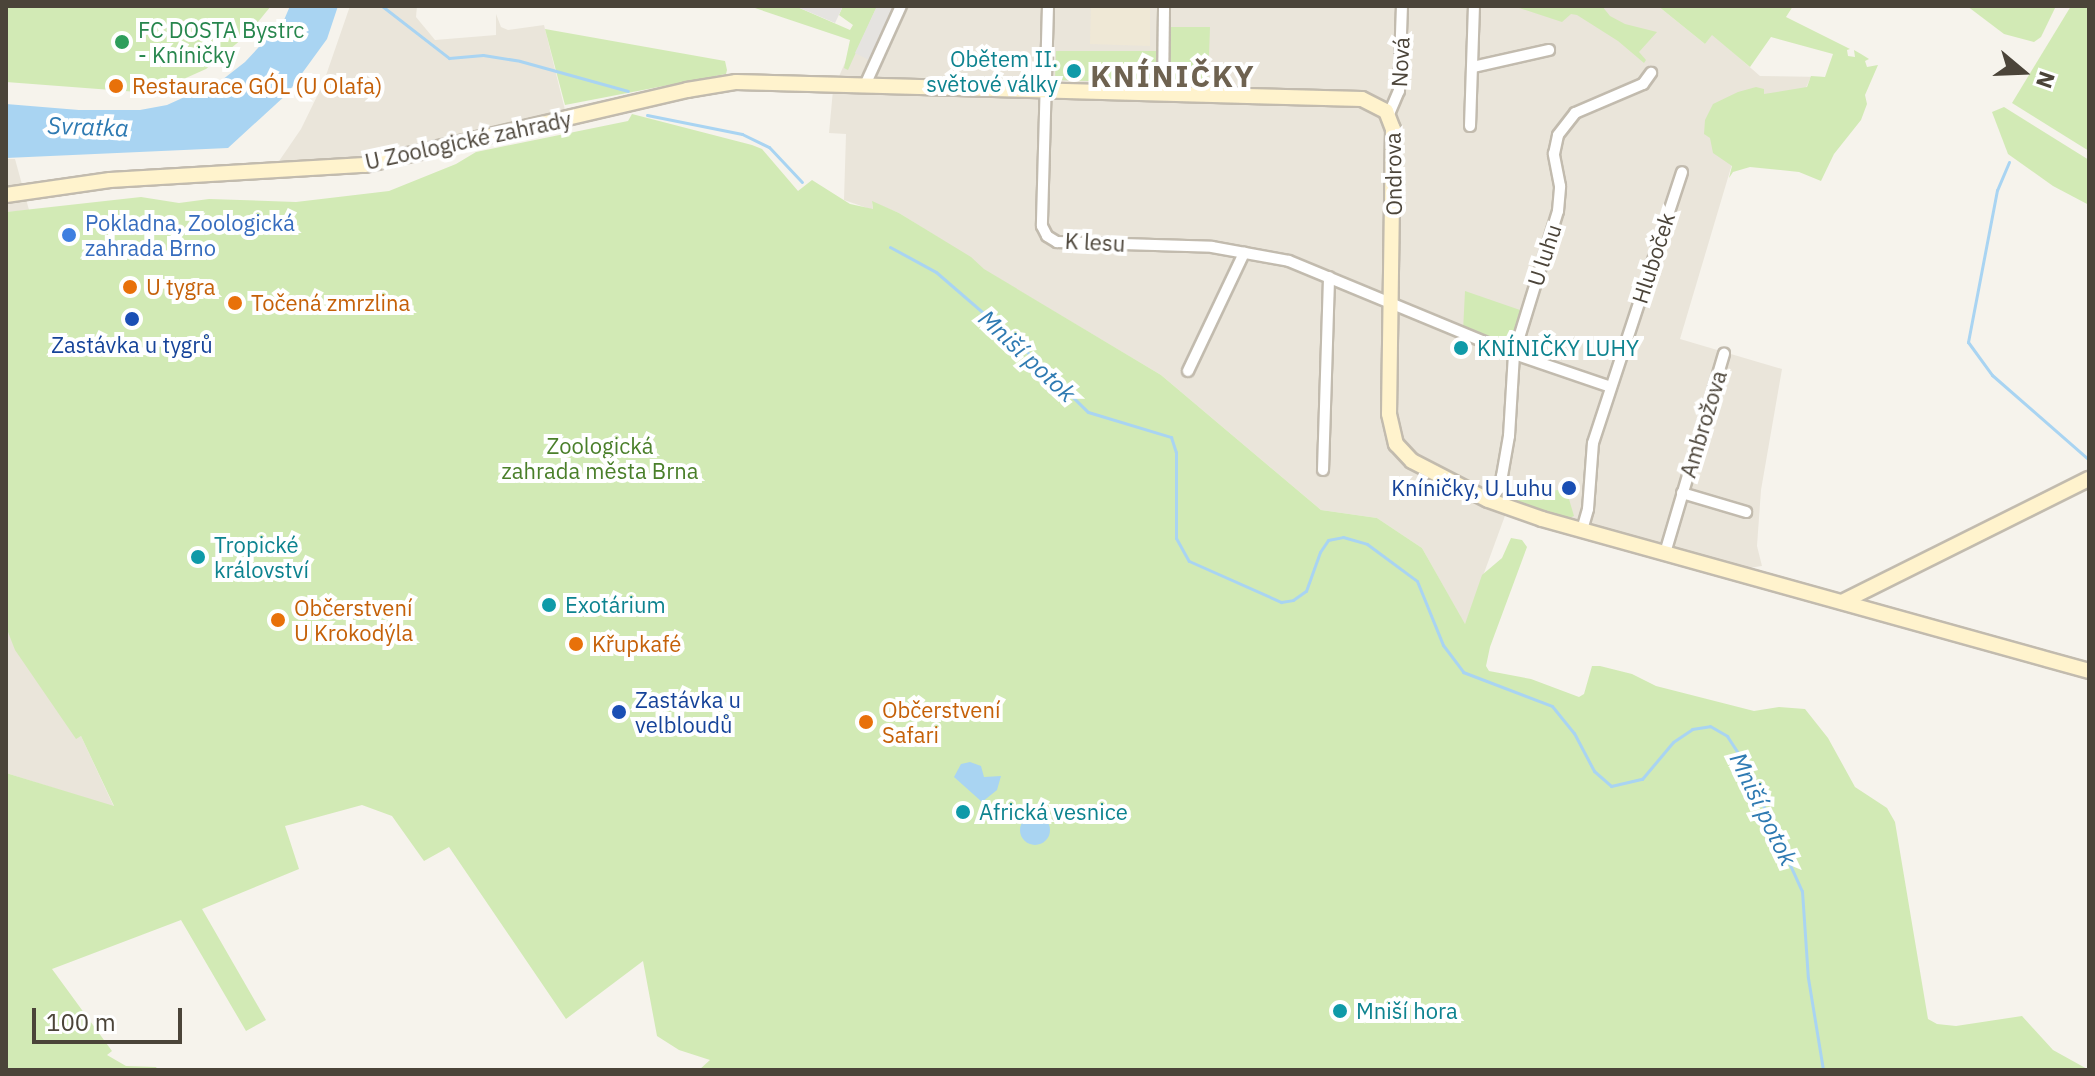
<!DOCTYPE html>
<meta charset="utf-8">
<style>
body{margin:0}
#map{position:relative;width:2095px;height:1076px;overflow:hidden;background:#f6f3ec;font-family:"IBM Plex Sans",sans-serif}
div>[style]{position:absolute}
.residential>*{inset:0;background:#eae5da}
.education>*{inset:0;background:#efe8d6}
.green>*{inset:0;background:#d2eab5}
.parking>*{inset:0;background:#e5e3e0}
.water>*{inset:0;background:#a9d4f2}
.round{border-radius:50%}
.stream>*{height:3px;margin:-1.5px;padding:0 1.5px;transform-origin:1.5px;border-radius:1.5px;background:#a9d4f2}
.roads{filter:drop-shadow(2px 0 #c2bbae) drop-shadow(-2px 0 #c2bbae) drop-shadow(0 2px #c2bbae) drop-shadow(0 -2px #c2bbae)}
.street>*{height:10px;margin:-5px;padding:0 5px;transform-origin:5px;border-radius:5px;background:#fff}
.secondary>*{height:14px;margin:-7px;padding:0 7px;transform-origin:7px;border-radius:7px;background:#fff3cd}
.dots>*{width:22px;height:22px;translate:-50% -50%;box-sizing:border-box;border:4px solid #fff;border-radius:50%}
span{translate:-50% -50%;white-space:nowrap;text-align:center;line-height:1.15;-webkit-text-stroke:8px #fff;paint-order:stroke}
.leisure-label{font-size:22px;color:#27864d}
.left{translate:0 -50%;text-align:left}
.culture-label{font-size:22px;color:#0d838f}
.right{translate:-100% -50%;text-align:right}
.street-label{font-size:22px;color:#4b4439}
.food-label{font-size:22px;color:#c56008}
.shop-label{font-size:22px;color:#366cbe}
.transit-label{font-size:22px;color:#164399}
.park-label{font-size:22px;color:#4a7f2a}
.water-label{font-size:24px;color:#2e7ab2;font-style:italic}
.district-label{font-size:30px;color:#6e6250;font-weight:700;letter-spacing:2px}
.frame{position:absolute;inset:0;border:8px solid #4b4439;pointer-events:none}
.north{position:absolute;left:1983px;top:32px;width:80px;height:80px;-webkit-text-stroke:6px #fff;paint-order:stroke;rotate:109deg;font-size:22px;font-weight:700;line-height:32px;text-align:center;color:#4b4439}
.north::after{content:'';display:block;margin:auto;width:28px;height:36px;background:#4b4439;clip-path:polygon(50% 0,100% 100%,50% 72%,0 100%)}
.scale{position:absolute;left:32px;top:1008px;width:150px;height:36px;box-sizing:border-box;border:4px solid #4b4439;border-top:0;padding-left:10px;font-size:24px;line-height:28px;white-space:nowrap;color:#4b4439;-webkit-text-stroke:6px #fff;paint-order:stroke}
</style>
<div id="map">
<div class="residential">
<i style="clip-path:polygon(350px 6px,417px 6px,416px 17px,435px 40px,496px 35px,496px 14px,501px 27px,508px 30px,544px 25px,565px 110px,415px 151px,275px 167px,301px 129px,323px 84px)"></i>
<i style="clip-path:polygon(870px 6px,1658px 6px,1705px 44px,1712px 34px,1760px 76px,1824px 77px,1810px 79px,1798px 105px,1762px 120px,1735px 154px,1680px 339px,1782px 369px,1761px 490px,1757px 546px,1762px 566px,1748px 568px,1565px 520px,1510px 502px,1465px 625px,1422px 548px,1377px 518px,1321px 510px,1161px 375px,983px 269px,971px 258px,899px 213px,872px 202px,873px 210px,844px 200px,846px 134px,829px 133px,833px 90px)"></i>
<i style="clip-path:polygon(6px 159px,15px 159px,29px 210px,6px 212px)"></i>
<i style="clip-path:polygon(6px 627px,16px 650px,76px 738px,81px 736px,114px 807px,6px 773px)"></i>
</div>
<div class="education">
<i style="clip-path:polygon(1091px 6px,1150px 6px,1150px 46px,1090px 44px)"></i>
</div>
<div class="green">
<i style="clip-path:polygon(6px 6px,271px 6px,248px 34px,206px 69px,168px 86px,138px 92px,6px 82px)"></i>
<i style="clip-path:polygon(749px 6px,795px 6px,850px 30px,853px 25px,839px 15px,843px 6px,877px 6px,848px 70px,844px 68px,850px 40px)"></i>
<i style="clip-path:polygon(1513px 6px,1602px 6px,1610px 16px,1625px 24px,1657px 32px,1639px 52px,1646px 60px,1644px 63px,1618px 41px,1577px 15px,1571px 14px,1562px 22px)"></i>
<i style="clip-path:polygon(1658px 6px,1793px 6px,1786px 17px,1850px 49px,1847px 50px,1848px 56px,1855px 57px,1854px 50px,1861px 54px,1869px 59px,1865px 61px,1867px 67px,1878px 65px,1865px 95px,1867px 104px,1861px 120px,1834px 154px,1821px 181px,1799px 172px,1750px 167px,1733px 172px,1729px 178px,1732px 166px,1713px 153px,1710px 138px,1704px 134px,1705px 120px,1713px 104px,1738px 92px,1756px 87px,1764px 89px,1764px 94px,1807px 87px,1811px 76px,1825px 77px,1833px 54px,1771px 37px,1750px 67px,1712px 35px,1705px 44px)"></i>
<i style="clip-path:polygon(1967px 6px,2056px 6px,2041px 37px,2034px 42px,2004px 34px)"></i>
<i style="clip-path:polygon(2071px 6px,2089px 6px,2089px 151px,2012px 103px)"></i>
<i style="clip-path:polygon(1170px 27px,1210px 27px,1208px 84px,1169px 83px)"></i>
<i style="clip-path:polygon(545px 29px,725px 61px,727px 70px,726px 74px,565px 105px)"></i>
<i style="clip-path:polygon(1056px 51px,1157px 51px,1156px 83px,1055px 80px)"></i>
<i style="clip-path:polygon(2004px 107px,2089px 160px,2089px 205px,2053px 186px,2008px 154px,1992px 112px)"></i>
<i style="clip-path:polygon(632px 114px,752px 145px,762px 149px,798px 191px,812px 180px,850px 204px,873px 209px,872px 201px,899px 213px,971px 257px,984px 269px,1161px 375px,1321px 510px,1377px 518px,1422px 548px,1465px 624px,1482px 575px,1502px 558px,1511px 538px,1522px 540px,1527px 547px,1490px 647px,1486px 666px,1489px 671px,1531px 679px,1579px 697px,1584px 694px,1592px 666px,1600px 666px,1632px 674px,1656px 686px,1754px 711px,1779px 707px,1805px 709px,1828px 738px,1855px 787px,1887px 808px,1895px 822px,1928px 1019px,1937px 1024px,1956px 1026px,2022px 1016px,2053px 1050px,2089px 1070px,699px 1070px,710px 1060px,679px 1050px,657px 1036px,643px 961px,566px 1019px,449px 847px,424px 861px,392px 816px,362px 805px,285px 826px,299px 869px,202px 909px,266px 1020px,246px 1031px,181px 920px,52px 969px,112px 1051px,107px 1055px,126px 1066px,156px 1067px,158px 1070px,6px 1070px,6px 773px,114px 806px,81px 736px,76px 739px,15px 650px,6px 627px,6px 212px,141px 197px,179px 203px,209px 199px,296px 202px,389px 191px,456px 164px,476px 152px,628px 121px)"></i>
<i style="clip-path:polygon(1465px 291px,1520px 310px,1511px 348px,1463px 331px)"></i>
<i style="clip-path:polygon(1566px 489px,1574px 516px,1565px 520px,1510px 502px,1515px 495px)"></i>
</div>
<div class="parking">
<i style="clip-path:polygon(795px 6px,843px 6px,835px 23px)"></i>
<i style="clip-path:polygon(877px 6px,894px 6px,869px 60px,855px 53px)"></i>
</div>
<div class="water">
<i style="clip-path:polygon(290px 6px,338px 6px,327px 39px,287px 94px,228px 148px,6px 158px,6px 104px,79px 110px,140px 110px,167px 105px,222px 80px,245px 62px,284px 20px)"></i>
<i style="clip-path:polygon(970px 762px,981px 766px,984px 777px,1001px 776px,997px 790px,982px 802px,954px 777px,961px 764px)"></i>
<i class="round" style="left:1020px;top:815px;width:30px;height:30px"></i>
</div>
<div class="stream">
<i style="left:382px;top:6px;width:85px;rotate:37.8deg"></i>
<i style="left:449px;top:58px;width:34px;rotate:-5deg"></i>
<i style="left:483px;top:55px;width:37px;rotate:9deg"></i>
<i style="left:520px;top:61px;width:112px;rotate:15.5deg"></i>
<i style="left:647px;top:115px;width:97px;rotate:11.3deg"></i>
<i style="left:742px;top:134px;width:30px;rotate:26deg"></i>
<i style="left:769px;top:147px;width:48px;rotate:46.7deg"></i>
<i style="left:2009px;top:162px;width:30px;rotate:113deg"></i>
<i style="left:1997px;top:190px;width:155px;rotate:100.8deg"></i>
<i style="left:1968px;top:342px;width:41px;rotate:54deg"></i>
<i style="left:1992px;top:375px;width:129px;rotate:41.2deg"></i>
<i style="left:890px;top:247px;width:52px;rotate:28.5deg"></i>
<i style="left:936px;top:272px;width:108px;rotate:40.9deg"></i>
<i style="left:1018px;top:343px;width:98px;rotate:44.6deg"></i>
<i style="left:1088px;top:412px;width:87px;rotate:16.8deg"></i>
<i style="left:1171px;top:437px;width:16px;rotate:72deg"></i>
<i style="left:1176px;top:452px;width:86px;rotate:90deg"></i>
<i style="left:1176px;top:538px;width:26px;rotate:61deg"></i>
<i style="left:1189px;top:561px;width:101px;rotate:24deg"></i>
<i style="left:1281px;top:602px;width:12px;rotate:-9deg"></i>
<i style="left:1293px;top:600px;width:16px;rotate:-35deg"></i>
<i style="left:1306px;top:591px;width:41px;rotate:-70.3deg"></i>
<i style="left:1320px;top:552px;width:14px;rotate:-56deg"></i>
<i style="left:1328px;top:540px;width:15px;rotate:-11deg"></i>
<i style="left:1343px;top:537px;width:25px;rotate:16deg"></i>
<i style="left:1367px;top:544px;width:62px;rotate:36.5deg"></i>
<i style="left:1417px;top:581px;width:69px;rotate:67.9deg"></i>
<i style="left:1443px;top:645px;width:34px;rotate:53deg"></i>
<i style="left:1463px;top:672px;width:95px;rotate:20.9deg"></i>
<i style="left:1552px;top:706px;width:35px;rotate:51deg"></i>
<i style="left:1574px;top:733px;width:43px;rotate:62.2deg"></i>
<i style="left:1594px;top:771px;width:23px;rotate:41deg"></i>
<i style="left:1611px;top:786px;width:32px;rotate:-13deg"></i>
<i style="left:1642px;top:779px;width:48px;rotate:-50deg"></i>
<i style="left:1673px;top:742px;width:23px;rotate:-34deg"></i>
<i style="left:1692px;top:729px;width:18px;rotate:-9deg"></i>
<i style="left:1710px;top:726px;width:20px;rotate:30deg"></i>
<i style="left:1727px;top:736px;width:27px;rotate:57deg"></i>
<i style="left:1742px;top:759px;width:145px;rotate:65.6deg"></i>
<i style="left:1802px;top:891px;width:87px;rotate:86.1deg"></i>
<i style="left:1808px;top:978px;width:93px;rotate:80.7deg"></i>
</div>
<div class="roads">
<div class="street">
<i style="left:1048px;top:6px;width:220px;rotate:91.6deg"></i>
<i style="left:1042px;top:226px;width:11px;rotate:63deg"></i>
<i style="left:1047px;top:236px;width:12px;rotate:31deg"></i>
<i style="left:1057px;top:242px;width:155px;rotate:1.8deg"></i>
<i style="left:1212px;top:247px;width:78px;rotate:10.3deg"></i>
<i style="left:1289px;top:261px;width:243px;rotate:22.5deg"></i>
<i style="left:1514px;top:354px;width:102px;rotate:18.8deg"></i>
<i style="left:1473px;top:67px;width:78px;rotate:-12.6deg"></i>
<i style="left:866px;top:83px;width:85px;rotate:-65.6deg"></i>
<i style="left:1163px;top:91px;width:85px;rotate:-89.3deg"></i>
<i style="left:1389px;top:114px;width:25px;rotate:-67deg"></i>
<i style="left:1399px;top:91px;width:85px;rotate:-88deg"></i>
<i style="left:1470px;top:126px;width:120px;rotate:-88.1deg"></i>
<i style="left:1188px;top:371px;width:131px;rotate:-64.6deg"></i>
<i style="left:1323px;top:470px;width:193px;rotate:-88.2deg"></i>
<i style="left:1682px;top:493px;width:67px;rotate:16.5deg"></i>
<i style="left:1488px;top:500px;width:17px;rotate:-45deg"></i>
<i style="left:1500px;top:488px;width:12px;rotate:-81deg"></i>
<i style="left:1502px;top:476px;width:41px;rotate:-80.1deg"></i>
<i style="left:1509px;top:436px;width:82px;rotate:-86.5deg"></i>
<i style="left:1514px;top:354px;width:150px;rotate:-72.9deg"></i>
<i style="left:1558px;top:211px;width:25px;rotate:-85deg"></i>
<i style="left:1560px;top:186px;width:33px;rotate:-101deg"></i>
<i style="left:1554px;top:154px;width:19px;rotate:-78deg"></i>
<i style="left:1558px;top:135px;width:28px;rotate:-52deg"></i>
<i style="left:1575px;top:113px;width:74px;rotate:-23.1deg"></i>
<i style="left:1643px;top:84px;width:14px;rotate:-54deg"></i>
<i style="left:1582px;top:530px;width:22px;rotate:-74deg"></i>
<i style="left:1588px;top:509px;width:66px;rotate:-85.7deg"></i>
<i style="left:1593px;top:443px;width:285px;rotate:-71.8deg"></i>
<i style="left:1665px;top:553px;width:208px;rotate:-73.5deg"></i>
</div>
<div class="secondary">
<i style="left:6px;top:195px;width:105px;rotate:-8.2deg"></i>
<i style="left:110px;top:180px;width:255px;rotate:-3.4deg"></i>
<i style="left:365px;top:165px;width:331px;rotate:-13.1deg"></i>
<i style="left:687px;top:90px;width:50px;rotate:-9.3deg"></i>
<i style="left:736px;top:82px;width:626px;rotate:1.56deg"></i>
<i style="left:1362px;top:99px;width:27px;rotate:27deg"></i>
<i style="left:1386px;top:111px;width:19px;rotate:69deg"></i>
<i style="left:1393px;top:129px;width:285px;rotate:90.8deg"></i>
<i style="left:1389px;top:414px;width:31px;rotate:77deg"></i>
<i style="left:1396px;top:444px;width:23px;rotate:47deg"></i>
<i style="left:1412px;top:461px;width:85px;rotate:27.2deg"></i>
<i style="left:1488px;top:500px;width:57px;rotate:19.4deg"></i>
<i style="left:1542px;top:519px;width:568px;rotate:15.53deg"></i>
<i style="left:1842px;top:602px;width:276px;rotate:-26.5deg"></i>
</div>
</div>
<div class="dots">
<i style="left:122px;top:42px;background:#2e9e5b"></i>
<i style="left:1074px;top:71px;background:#0f9aa8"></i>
<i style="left:116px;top:86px;background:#e8710a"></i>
<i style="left:69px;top:235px;background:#3f7fe0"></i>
<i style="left:130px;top:287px;background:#e8710a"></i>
<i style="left:235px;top:303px;background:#e8710a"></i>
<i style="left:132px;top:319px;background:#1a4fb4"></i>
<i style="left:1461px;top:348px;background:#0f9aa8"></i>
<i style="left:1569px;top:488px;background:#1a4fb4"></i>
<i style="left:198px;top:557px;background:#0f9aa8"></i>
<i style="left:549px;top:605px;background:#0f9aa8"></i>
<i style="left:278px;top:620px;background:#e8710a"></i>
<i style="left:576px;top:644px;background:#e8710a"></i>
<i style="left:619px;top:712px;background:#1a4fb4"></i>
<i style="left:866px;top:722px;background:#e8710a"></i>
<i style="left:963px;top:812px;background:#0f9aa8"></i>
<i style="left:1340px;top:1011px;background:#0f9aa8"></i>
</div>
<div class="leisure-label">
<span class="left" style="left:138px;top:42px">FC DOSTA Bystrc<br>- Kníničky</span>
</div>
<div class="culture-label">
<span class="right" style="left:1058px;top:71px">Obětem II.<br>světové války</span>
<span class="left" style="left:1477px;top:348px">KNÍNIČKY LUHY</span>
<span class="left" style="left:214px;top:557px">Tropické<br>království</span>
<span class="left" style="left:565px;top:605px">Exotárium</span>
<span class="left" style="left:979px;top:812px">Africká vesnice</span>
<span class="left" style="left:1356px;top:1011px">Mniší hora</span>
</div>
<div class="street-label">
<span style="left:1400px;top:62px;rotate:-87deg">Nová</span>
<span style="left:468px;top:140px;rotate:-12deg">U Zoologické zahrady</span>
<span style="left:1393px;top:174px;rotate:-91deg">Ondrova</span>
<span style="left:1095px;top:242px;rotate:3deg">K lesu</span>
<span style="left:1544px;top:255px;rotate:-72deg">U luhu</span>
<span style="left:1653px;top:258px;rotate:-72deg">Hluboček</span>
<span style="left:1703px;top:424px;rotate:-73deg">Ambrožova</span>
</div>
<div class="food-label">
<span class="left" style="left:132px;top:86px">Restaurace GÓL (U Olafa)</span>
<span class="left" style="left:146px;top:287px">U tygra</span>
<span class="left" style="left:251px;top:303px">Točená zmrzlina</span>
<span class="left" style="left:294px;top:620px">Občerstvení<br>U Krokodýla</span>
<span class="left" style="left:592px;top:644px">Křupkafé</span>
<span class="left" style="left:882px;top:722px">Občerstvení<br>Safari</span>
</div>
<div class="shop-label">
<span class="left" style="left:85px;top:235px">Pokladna, Zoologická<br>zahrada Brno</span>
</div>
<div class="transit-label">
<span style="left:132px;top:345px">Zastávka u tygrů</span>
<span class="right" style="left:1553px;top:488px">Kníničky, U Luhu</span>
<span class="left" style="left:635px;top:712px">Zastávka u<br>velbloudů</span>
</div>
<div class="park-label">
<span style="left:600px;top:458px">Zoologická<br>zahrada města Brna</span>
</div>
<div class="water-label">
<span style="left:88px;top:127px;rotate:2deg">Svratka</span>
<span style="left:1027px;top:356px;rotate:43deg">Mniší potok</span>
<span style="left:1763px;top:809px;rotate:64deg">Mniší potok</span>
</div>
<div class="district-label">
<span style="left:1173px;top:76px">KNÍNIČKY</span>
</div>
<div class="frame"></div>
<div class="north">N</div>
<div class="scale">100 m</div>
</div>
